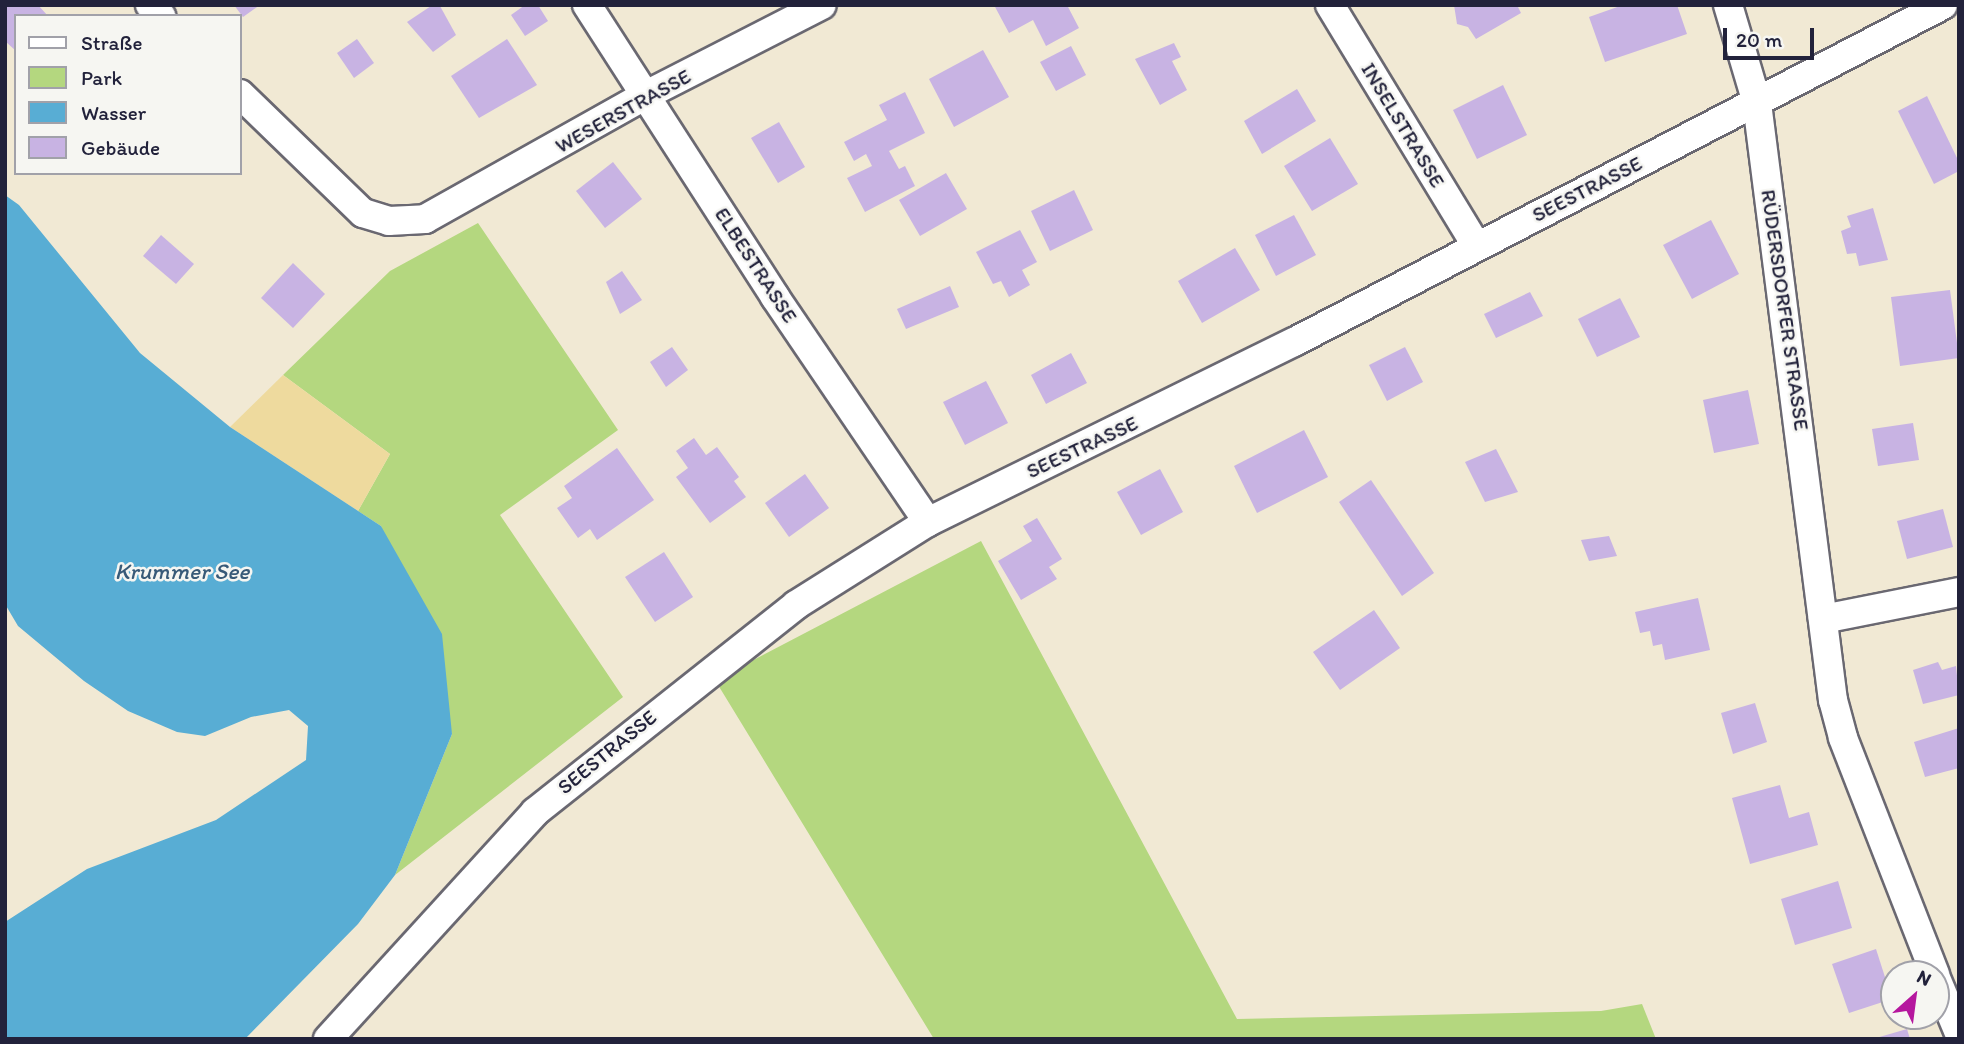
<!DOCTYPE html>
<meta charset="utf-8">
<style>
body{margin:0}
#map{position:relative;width:1964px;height:1044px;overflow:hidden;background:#f1e9d4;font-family:Itim,sans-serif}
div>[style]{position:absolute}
.green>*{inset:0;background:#b4d77f}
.sand>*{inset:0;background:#eeda9e}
.water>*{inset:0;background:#58add4}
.building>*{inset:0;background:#c8b3e3}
.roads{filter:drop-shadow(2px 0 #6a6871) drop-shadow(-2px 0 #6a6871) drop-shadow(0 2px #6a6871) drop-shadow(0 -2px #6a6871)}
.minor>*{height:28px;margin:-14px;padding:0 14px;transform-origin:14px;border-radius:14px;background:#fff}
span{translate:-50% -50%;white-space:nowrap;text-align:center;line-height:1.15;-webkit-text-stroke:5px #f6f6f2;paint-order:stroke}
.street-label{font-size:21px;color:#22223b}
.water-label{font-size:23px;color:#385a78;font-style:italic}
.frame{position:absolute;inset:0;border:7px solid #22223b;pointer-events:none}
.legend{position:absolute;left:14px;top:14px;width:228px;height:161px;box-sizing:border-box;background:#f6f6f2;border:2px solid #a1a1a9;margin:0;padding:9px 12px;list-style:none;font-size:21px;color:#22223b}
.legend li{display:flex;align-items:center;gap:14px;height:35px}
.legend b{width:35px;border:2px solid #a1a1a9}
.north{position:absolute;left:1880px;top:960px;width:70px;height:70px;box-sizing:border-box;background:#f6f6f2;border:2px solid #a1a1a9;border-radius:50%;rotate:28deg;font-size:19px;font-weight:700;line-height:28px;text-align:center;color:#22223b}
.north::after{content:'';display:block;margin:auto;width:24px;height:32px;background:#b5179e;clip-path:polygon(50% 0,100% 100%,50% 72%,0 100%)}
.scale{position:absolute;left:1723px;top:28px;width:91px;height:32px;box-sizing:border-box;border:4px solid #22223b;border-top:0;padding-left:9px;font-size:21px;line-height:24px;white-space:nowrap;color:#22223b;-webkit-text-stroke:5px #f6f6f2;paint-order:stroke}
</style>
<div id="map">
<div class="green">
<i style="clip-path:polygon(478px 223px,618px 430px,500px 515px,623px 697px,395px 875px,452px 734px,381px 526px,358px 511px,390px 454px,283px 375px,390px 271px)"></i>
<i style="clip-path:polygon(981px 541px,1237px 1019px,1601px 1011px,1642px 1004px,1656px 1039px,934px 1039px,715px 680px)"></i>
</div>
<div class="sand">
<i style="clip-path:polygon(283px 375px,390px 454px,358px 511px,230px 427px)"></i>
</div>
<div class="water">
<i style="clip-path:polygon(5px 195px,19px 205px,140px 353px,230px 427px,381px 526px,442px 634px,452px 734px,395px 875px,358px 924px,245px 1039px,5px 1039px,5px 922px,87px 869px,216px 820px,306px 760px,308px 726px,289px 710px,251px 717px,205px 736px,177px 732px,128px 711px,84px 681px,18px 626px,5px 604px)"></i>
</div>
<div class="building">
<i style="clip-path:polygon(5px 5px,38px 5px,48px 16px,16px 16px,16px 51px,5px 41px)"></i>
<i style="clip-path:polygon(234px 5px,260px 5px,243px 17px)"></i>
<i style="clip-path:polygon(525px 5px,538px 5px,548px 21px,525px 36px,511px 15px)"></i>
<i style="clip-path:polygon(994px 5px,1067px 5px,1079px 28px,1046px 46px,1033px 20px,1009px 33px)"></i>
<i style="clip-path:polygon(1454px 5px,1517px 5px,1521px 13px,1476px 39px,1468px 27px,1457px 24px)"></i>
<i style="clip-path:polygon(1623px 5px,1677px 5px,1687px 34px,1605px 62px,1589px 17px)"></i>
<i style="clip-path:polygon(431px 6px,440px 6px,456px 35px,433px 52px,407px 22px)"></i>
<i style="clip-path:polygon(357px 39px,374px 63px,354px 78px,337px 53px)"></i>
<i style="clip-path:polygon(507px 39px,537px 85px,479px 118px,451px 76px)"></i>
<i style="clip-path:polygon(1174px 43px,1181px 57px,1172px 61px,1187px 90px,1160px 105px,1135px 59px)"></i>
<i style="clip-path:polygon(1071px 46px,1086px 75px,1056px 91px,1040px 62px)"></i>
<i style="clip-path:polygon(983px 50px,1009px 97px,954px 127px,929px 79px)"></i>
<i style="clip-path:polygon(1503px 85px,1527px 135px,1477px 159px,1453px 110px)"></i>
<i style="clip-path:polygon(1297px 89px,1316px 121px,1262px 154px,1244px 121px)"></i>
<i style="clip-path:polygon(905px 92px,925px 133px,889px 151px,899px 169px,905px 166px,915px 186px,865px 212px,847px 178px,872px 166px,866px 154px,854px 161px,844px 142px,887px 120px,879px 105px)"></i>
<i style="clip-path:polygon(1927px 96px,1959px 162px,1959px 171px,1934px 184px,1898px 111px)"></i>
<i style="clip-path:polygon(779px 122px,805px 167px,778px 183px,751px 138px)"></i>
<i style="clip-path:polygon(1330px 138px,1358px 184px,1312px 211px,1284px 166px)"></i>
<i style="clip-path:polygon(613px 162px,642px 199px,605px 228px,576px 191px)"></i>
<i style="clip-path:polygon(946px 173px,967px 209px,920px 236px,899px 200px)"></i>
<i style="clip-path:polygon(1074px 190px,1093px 230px,1050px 251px,1031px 211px)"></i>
<i style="clip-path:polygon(1873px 208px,1888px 260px,1859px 266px,1856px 253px,1847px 254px,1841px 231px,1851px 227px,1847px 216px)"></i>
<i style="clip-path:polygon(1294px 215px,1316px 255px,1276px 276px,1255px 235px)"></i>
<i style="clip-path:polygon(1711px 220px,1739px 274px,1692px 299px,1663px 245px)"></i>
<i style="clip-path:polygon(1020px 230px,1037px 262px,1022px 270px,1030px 285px,1009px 297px,1001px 281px,993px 284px,976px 252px)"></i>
<i style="clip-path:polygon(161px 235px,194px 264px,176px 284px,143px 256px)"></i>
<i style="clip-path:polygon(1235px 248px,1260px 290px,1202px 323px,1178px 281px)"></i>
<i style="clip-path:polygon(293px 263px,325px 294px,293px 328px,261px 298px)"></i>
<i style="clip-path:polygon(622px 271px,642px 300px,620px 314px,606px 282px)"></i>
<i style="clip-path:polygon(950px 286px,959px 307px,906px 329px,897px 309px)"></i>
<i style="clip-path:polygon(1950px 290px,1959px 358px,1900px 366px,1891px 297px)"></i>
<i style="clip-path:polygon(1530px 292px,1543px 316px,1496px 338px,1484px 314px)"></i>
<i style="clip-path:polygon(1620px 298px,1640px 337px,1597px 357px,1578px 319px)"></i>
<i style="clip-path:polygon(672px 347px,688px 370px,666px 387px,650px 362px)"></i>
<i style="clip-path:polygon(1405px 347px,1423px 382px,1387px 401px,1369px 365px)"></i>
<i style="clip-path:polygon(1071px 353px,1087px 383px,1046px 404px,1031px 375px)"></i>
<i style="clip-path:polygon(986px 381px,1008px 423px,965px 445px,943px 402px)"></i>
<i style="clip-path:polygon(1748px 390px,1759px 444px,1714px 453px,1703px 400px)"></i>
<i style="clip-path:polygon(1913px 423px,1919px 460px,1878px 466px,1872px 429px)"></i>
<i style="clip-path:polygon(1304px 430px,1328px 477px,1257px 513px,1234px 466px)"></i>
<i style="clip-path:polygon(694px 438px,706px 455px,717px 447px,739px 477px,734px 481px,746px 497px,710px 523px,676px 477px,688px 468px,676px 451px)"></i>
<i style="clip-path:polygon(617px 448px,654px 500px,597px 540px,590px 529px,578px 538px,557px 508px,572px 498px,564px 486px)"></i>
<i style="clip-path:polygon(1496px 449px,1518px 492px,1485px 502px,1465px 462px)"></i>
<i style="clip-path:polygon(1160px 469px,1183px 512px,1141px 535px,1117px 492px)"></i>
<i style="clip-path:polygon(805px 474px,829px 508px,789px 537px,765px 503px)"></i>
<i style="clip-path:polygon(1371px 480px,1434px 573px,1402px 596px,1339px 502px)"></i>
<i style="clip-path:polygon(1943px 509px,1953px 547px,1907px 559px,1897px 521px)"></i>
<i style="clip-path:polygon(1037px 518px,1062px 559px,1049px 567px,1057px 579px,1021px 600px,998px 561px,1032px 541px,1023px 526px)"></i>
<i style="clip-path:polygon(1609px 536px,1617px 556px,1589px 561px,1581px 540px)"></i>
<i style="clip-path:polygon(664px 552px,693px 597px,655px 622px,625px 577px)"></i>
<i style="clip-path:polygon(1698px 598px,1710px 650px,1665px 660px,1662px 644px,1653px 646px,1650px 631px,1640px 633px,1635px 612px)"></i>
<i style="clip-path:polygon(1374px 610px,1400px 648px,1340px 690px,1313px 652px)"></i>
<i style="clip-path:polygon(1938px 662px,1942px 670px,1956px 666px,1959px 695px,1923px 704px,1913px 670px)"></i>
<i style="clip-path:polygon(1755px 703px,1767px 742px,1733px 754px,1721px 713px)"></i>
<i style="clip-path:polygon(1959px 728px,1959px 768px,1925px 777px,1914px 742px)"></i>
<i style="clip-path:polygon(1780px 785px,1789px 818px,1809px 812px,1818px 845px,1750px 864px,1732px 798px)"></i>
<i style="clip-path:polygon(1838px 881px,1852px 928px,1795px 945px,1781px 899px)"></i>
<i style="clip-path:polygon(1876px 949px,1892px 999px,1849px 1013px,1832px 964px)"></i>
<i style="clip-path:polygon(1907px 1029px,1910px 1039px,1876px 1039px,1876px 1038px)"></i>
</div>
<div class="roads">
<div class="minor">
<i style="left:150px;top:5px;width:16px;rotate:45deg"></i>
<i style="left:587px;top:5px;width:347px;rotate:57.2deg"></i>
<i style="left:775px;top:297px;width:272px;rotate:55.8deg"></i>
<i style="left:1330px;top:5px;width:281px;rotate:58.7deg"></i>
<i style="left:1728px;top:5px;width:102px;rotate:73.5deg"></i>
<i style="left:1757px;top:103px;width:602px;rotate:82.75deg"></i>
<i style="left:1833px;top:700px;width:39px;rotate:75deg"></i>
<i style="left:1843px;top:738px;width:253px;rotate:68.7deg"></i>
<i style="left:240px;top:94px;width:171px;rotate:44.1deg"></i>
<i style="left:363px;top:213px;width:27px;rotate:17deg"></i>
<i style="left:389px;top:221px;width:36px;rotate:-3deg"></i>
<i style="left:425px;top:219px;width:256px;rotate:-29.3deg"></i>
<i style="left:648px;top:94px;width:195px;rotate:-27.1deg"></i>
<i style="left:1823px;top:619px;width:139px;rotate:-11.2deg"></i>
<i style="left:1936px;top:978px;width:60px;rotate:67.3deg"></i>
<i style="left:328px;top:1039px;width:307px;rotate:-47.6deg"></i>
<i style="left:535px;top:812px;width:333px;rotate:-38.4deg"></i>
<i style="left:796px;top:605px;width:156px;rotate:-32.2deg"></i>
<i style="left:928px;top:522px;width:408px;rotate:-26.2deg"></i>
<i style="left:1294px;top:342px;width:731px;rotate:-27.44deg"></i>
</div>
</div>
<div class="street-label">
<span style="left:623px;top:111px;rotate:-29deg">WESERSTRASSE</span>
<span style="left:1403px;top:125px;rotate:59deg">INSELSTRASSE</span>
<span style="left:1587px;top:189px;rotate:-27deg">SEESTRASSE</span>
<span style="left:756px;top:265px;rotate:57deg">ELBESTRASSE</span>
<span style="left:1785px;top:310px;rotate:82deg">RÜDERSDORFER STRASSE</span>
<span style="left:1082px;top:447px;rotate:-25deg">SEESTRASSE</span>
<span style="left:607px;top:752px;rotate:-39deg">SEESTRASSE</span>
</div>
<div class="water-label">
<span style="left:182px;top:571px">Krummer See</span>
</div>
<div class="frame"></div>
<ul class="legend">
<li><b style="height:9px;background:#fff"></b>Straße</li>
<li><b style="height:19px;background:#b4d77f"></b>Park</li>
<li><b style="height:19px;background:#58add4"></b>Wasser</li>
<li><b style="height:19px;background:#c8b3e3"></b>Gebäude</li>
</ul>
<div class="north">N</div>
<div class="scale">20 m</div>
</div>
